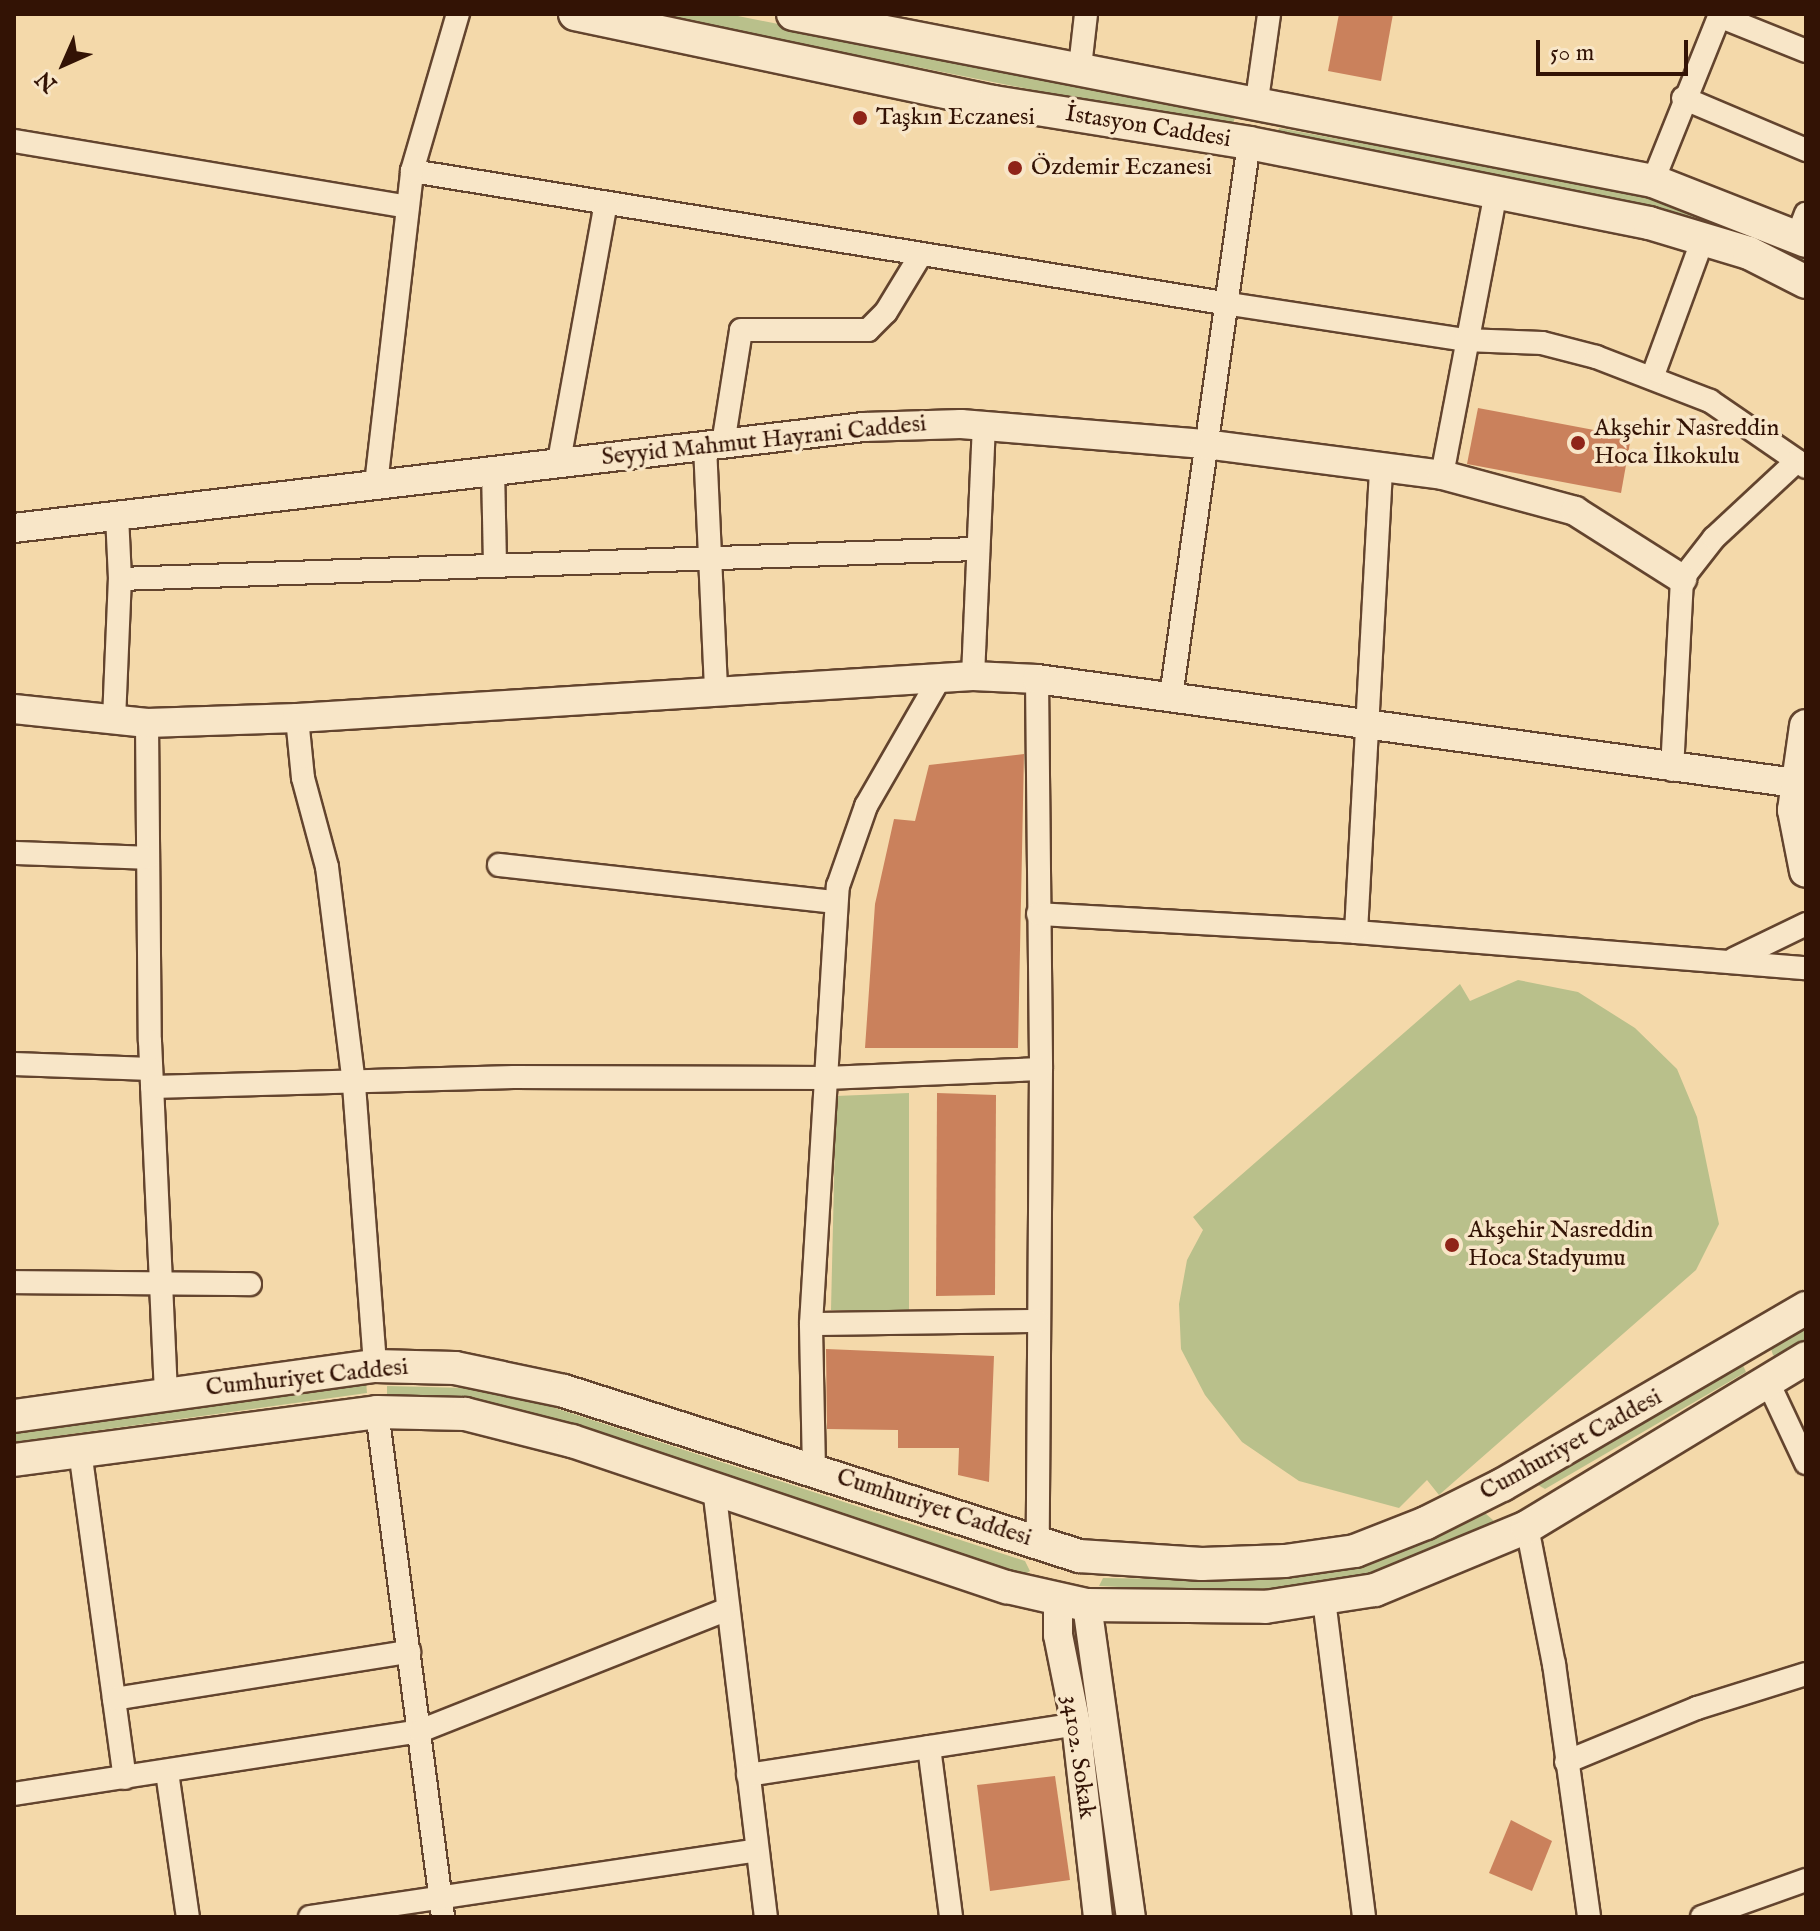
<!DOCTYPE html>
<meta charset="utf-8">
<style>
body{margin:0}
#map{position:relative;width:1820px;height:1931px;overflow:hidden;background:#f4d9aa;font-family:"IM FELL English",serif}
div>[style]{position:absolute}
.green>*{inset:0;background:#b9c08b}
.building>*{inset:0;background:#ca815c}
.roads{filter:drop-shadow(2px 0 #63442e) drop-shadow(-2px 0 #63442e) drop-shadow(0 2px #63442e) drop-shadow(0 -2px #63442e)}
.minor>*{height:22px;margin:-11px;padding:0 11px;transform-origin:11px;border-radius:11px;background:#f8e6c8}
.tertiary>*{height:28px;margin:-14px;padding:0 14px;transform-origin:14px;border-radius:14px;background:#f8e6c8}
.secondary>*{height:32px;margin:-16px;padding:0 16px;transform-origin:16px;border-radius:16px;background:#f8e6c8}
.dots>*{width:22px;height:22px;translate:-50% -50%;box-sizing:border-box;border:4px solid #f8e6c8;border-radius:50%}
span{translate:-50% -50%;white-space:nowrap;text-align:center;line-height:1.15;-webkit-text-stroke:7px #f8e6c8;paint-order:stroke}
.poi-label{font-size:24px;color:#331305}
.left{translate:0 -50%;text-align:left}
.street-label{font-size:24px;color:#331305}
.frame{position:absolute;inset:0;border:16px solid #331305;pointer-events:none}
.north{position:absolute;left:24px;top:24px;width:80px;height:80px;-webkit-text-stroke:6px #f8e6c8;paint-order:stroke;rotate:225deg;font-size:22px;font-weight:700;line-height:32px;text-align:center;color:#331305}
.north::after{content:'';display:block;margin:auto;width:28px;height:36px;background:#331305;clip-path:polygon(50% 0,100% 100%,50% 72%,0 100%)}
.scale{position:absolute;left:1536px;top:40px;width:152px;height:36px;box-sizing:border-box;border:4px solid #331305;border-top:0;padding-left:10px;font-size:24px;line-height:28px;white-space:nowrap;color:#331305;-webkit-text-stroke:6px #f8e6c8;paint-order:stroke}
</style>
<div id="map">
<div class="green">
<i style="clip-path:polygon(649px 14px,728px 14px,1236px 115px,1231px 129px)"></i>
<i style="clip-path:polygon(1279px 128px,1653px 197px,1806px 256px,1806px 271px,1275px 141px)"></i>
<i style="clip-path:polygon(1518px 980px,1578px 992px,1635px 1028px,1677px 1069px,1697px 1117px,1719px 1224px,1696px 1270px,1439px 1495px,1427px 1480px,1399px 1508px,1299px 1481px,1242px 1442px,1205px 1395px,1181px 1349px,1179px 1304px,1187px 1260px,1203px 1230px,1193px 1217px,1460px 984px,1470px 1001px)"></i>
<i style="clip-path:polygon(909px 1093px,909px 1310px,831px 1310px,836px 1096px)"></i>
<i style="clip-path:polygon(1806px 1326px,1806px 1343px,1778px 1359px,1773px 1355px,1770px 1346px)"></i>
<i style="clip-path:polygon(1742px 1363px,1746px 1372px,1545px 1489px,1538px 1485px,1537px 1481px)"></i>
<i style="clip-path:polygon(366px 1381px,367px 1393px,14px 1442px,14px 1432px,48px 1424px)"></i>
<i style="clip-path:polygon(387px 1386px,466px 1388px,549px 1406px,1025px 1561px,1030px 1571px,1024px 1575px,512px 1407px,450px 1397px,387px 1398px)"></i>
<i style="clip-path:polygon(1485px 1513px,1494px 1521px,1491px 1525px,1404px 1566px,1346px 1586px,1236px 1593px,1099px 1586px,1103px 1578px,1235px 1580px,1354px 1569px)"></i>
</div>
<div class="building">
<i style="clip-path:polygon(1339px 14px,1393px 14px,1381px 81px,1328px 71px)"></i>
<i style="clip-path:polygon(1478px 408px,1631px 437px,1621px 493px,1467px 464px)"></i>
<i style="clip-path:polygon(1024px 754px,1018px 1048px,865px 1048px,875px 904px,894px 819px,915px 821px,929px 765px)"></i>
<i style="clip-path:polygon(937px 1093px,996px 1095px,995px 1295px,936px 1296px)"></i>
<i style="clip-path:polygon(826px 1349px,994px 1356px,989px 1482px,958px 1475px,959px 1448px,898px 1448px,898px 1430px,827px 1429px)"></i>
<i style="clip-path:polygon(1055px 1776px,1070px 1880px,990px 1891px,977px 1785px)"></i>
<i style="clip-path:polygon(1511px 1820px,1552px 1841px,1532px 1891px,1489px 1873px)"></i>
</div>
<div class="roads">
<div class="minor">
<i style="left:1719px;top:16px;width:94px;rotate:21.9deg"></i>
<i style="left:1080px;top:67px;width:53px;rotate:-83.5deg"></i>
<i style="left:1683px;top:98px;width:134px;rotate:22.9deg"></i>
<i style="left:1256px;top:107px;width:94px;rotate:-82deg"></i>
<i style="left:14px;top:141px;width:399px;rotate:9.5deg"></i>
<i style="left:412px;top:171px;width:829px;rotate:9.24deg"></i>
<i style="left:1230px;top:304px;width:238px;rotate:8.7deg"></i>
<i style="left:1465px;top:340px;width:77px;rotate:2.2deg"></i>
<i style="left:1542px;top:343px;width:56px;rotate:14.5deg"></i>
<i style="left:1596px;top:357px;width:122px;rotate:21.1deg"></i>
<i style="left:1710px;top:401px;width:116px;rotate:34.5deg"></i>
<i style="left:1653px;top:181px;width:180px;rotate:-68.1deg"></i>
<i style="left:1797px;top:237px;width:25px;rotate:-69deg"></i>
<i style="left:1652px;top:378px;width:151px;rotate:-69.9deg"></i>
<i style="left:723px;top:444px;width:115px;rotate:-81deg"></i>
<i style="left:741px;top:330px;width:127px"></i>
<i style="left:868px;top:330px;width:25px;rotate:-45deg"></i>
<i style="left:886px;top:312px;width:66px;rotate:-58.7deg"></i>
<i style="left:705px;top:446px;width:245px;rotate:87.4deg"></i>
<i style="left:559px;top:461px;width:262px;rotate:-79.7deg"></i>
<i style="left:493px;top:469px;width:93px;rotate:88.8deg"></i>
<i style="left:1442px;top:475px;width:289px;rotate:-79.2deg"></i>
<i style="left:376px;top:484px;width:315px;rotate:-83.4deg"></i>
<i style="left:412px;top:171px;width:164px;rotate:-73.7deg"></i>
<i style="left:120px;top:579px;width:856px;rotate:-2.01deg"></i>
<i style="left:973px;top:676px;width:247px;rotate:-87.5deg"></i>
<i style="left:1037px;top:679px;width:390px;rotate:89.4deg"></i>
<i style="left:1041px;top:1069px;width:472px;rotate:90.4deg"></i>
<i style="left:1171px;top:697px;width:559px;rotate:-81.99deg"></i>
<i style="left:297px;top:718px;width:60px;rotate:84.3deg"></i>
<i style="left:303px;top:778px;width:92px;rotate:74.9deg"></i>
<i style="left:327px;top:867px;width:220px;rotate:82.9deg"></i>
<i style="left:354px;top:1085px;width:282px;rotate:85.7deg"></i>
<i style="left:114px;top:720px;width:141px;rotate:-87.6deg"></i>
<i style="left:120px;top:579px;width:64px;rotate:-92.7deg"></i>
<i style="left:147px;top:723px;width:318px;rotate:89.5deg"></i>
<i style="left:150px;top:1041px;width:351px;rotate:87.4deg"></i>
<i style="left:1672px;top:770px;width:191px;rotate:-87deg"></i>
<i style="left:1682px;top:579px;width:52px;rotate:-52deg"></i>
<i style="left:1714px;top:538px;width:113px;rotate:-42.9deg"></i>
<i style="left:14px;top:853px;width:134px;rotate:2.1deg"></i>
<i style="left:499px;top:865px;width:339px;rotate:6.3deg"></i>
<i style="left:1038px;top:914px;width:319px;rotate:3.2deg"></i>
<i style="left:1356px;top:932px;width:451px;rotate:4.6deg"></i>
<i style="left:1356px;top:932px;width:467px;rotate:-86.9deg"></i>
<i style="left:1734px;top:959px;width:80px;rotate:-25.9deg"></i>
<i style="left:14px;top:1064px;width:137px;rotate:2.1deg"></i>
<i style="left:152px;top:1087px;width:362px;rotate:-1.6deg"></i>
<i style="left:514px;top:1077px;width:312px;rotate:0.2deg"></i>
<i style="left:826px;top:1078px;width:215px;rotate:-2.4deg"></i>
<i style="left:14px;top:1282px;width:236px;rotate:0.5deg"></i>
<i style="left:811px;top:1324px;width:226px;rotate:-0.8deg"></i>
<i style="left:1766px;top:1378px;width:94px;rotate:64.8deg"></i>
<i style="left:377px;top:1412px;width:509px;rotate:82.55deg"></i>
<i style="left:80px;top:1451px;width:330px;rotate:82.2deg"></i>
<i style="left:814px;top:1470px;width:146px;rotate:-91.2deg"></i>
<i style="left:811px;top:1324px;width:439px;rotate:-86.5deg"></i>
<i style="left:838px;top:886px;width:85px;rotate:-70.7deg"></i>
<i style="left:866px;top:806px;width:150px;rotate:-60deg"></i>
<i style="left:714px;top:1488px;width:432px;rotate:83.1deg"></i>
<i style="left:1527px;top:1527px;width:140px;rotate:78.9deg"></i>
<i style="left:1554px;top:1664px;width:255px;rotate:82.1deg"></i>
<i style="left:1324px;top:1600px;width:320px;rotate:82.8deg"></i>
<i style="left:114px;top:1699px;width:299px;rotate:-9.1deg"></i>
<i style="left:929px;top:1747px;width:171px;rotate:82.6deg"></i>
<i style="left:1566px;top:1762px;width:142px;rotate:-22.4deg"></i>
<i style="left:1697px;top:1708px;width:114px;rotate:-17.3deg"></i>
<i style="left:167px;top:1772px;width:147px;rotate:81.8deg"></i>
<i style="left:748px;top:1775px;width:332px;rotate:-8.8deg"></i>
<i style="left:14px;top:1794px;width:411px;rotate:-8.8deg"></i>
<i style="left:420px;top:1731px;width:329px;rotate:-21.6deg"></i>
<i style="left:310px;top:1917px;width:452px;rotate:-8.5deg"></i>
<i style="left:1702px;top:1917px;width:110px;rotate:-19.6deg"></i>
</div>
<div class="tertiary">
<i style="left:14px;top:528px;width:856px;rotate:-6.78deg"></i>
<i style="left:864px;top:427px;width:97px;rotate:-1.8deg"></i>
<i style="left:961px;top:424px;width:244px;rotate:4.7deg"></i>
<i style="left:1204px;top:444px;width:240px;rotate:7.4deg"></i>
<i style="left:1442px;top:475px;width:138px;rotate:15.1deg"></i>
<i style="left:1575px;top:511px;width:127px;rotate:32.4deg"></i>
<i style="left:14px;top:709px;width:134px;rotate:6deg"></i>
<i style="left:147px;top:723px;width:150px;rotate:-1.9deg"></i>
<i style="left:297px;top:718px;width:677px;rotate:-3.56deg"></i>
<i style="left:973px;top:676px;width:64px;rotate:2.7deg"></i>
<i style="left:1037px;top:679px;width:765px;rotate:7.81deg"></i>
<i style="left:1058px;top:1598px;width:37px;rotate:90deg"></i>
<i style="left:1058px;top:1635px;width:91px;rotate:78.6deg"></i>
<i style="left:1076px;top:1724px;width:194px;rotate:83.5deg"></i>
<i style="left:1087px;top:1605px;width:315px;rotate:82deg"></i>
</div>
<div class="secondary">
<i style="left:575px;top:14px;width:428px;rotate:11.9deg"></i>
<i style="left:994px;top:102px;width:258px;rotate:9.1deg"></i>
<i style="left:1249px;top:143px;width:408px;rotate:11.3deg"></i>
<i style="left:1649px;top:223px;width:104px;rotate:16.7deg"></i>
<i style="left:1749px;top:253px;width:64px;rotate:27deg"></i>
<i style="left:793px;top:14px;width:876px;rotate:10.99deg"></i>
<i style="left:1653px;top:181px;width:164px;rotate:21.4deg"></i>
<i style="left:1806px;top:726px;width:85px;rotate:98.1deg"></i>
<i style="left:1794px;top:810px;width:62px;rotate:78.9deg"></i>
<i style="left:14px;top:1416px;width:364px;rotate:-7.9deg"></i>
<i style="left:375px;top:1366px;width:80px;rotate:1.4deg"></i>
<i style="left:455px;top:1368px;width:111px;rotate:11.9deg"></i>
<i style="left:564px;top:1391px;width:541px;rotate:17.76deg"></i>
<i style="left:1079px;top:1556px;width:123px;rotate:3.7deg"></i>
<i style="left:1202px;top:1564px;width:83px;rotate:-2.1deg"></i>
<i style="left:1285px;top:1561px;width:71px;rotate:-8.1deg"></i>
<i style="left:1355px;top:1551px;width:76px;rotate:-21.5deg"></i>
<i style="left:1426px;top:1523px;width:85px;rotate:-26.6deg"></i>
<i style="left:1502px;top:1485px;width:352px;rotate:-30.2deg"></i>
<i style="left:14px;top:1460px;width:366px;rotate:-7.5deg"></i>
<i style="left:377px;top:1412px;width:88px;rotate:1.3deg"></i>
<i style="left:465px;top:1414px;width:110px;rotate:14.2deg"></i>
<i style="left:572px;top:1441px;width:459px;rotate:18.6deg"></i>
<i style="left:1007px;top:1587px;width:82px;rotate:12.7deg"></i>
<i style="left:1087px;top:1605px;width:178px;rotate:0.6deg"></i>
<i style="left:1265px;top:1607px;width:111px;rotate:-8.8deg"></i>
<i style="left:1375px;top:1590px;width:165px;rotate:-22.5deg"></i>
<i style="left:1527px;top:1527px;width:326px;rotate:-31.2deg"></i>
</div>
</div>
<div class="dots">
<i style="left:860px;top:118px;background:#8f2418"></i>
<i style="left:1015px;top:168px;background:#8f2418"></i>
<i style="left:1578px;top:443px;background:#8f2418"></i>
<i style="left:1452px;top:1245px;background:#8f2418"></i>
</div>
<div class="poi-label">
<span class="left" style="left:876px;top:118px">Taşkın Eczanesi</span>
<span class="left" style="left:1031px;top:168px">Özdemir Eczanesi</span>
<span class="left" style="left:1594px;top:443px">Akşehir Nasreddin<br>Hoca İlkokulu</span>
<span class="left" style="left:1468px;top:1245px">Akşehir Nasreddin<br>Hoca Stadyumu</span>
</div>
<div class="street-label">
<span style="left:1148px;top:127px;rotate:9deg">İstasyon Caddesi</span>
<span style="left:764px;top:441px;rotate:-6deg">Seyyid Mahmut Hayrani Caddesi</span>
<span style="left:307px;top:1378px;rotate:-6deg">Cumhuriyet Caddesi</span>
<span style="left:1571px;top:1445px;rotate:-29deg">Cumhuriyet Caddesi</span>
<span style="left:934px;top:1508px;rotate:18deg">Cumhuriyet Caddesi</span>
<span style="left:1078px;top:1757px;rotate:82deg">34102. Sokak</span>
</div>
<div class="frame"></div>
<div class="north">N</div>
<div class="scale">50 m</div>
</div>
